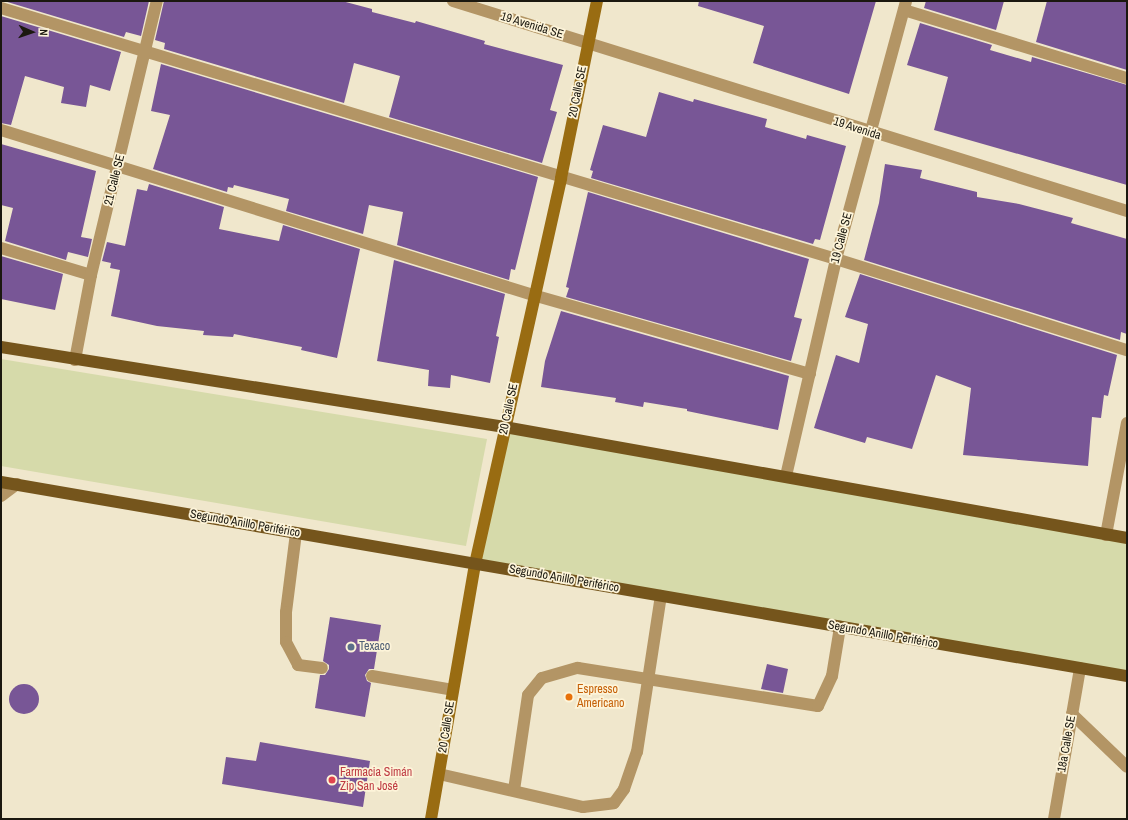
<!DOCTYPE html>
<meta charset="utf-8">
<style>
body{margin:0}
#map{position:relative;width:1128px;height:820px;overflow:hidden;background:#f0e7cc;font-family:"Archivo Narrow",sans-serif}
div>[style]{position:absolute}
.green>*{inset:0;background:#d6daaa}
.building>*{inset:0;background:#785696}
.round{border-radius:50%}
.lane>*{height:12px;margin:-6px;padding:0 6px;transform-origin:6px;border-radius:6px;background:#b39565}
.street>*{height:12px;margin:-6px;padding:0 6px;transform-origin:6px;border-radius:6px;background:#b39565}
.secondary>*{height:12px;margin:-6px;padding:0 6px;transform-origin:6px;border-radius:6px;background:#996c12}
.primary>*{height:12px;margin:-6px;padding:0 6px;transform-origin:6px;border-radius:6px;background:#75551c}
.dots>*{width:11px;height:11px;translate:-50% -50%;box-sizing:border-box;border:2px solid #fdf4d9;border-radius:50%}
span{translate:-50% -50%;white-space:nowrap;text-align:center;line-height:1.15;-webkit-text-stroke:3.5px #fdf4d9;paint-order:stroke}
.street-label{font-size:12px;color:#1b180f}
.service-label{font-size:12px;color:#4e5e75}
.left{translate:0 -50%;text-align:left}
.food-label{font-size:12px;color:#c56008}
.health-label{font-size:12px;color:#be3a42}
.frame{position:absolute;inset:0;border:2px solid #1b180f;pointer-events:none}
.north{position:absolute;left:12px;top:12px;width:40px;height:40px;-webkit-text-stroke:3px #fdf4d9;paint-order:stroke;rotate:92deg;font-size:11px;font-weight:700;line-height:16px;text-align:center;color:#1b180f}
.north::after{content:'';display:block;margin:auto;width:14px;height:18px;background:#1b180f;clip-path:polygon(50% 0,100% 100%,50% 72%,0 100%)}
</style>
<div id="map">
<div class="green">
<i style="clip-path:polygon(1px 359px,487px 439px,466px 546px,1px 466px)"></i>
<i style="clip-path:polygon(510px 432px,1127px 537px,1127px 675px,481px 560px)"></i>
</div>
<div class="building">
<i style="clip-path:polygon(4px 1px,149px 1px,141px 36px,126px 32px,124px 37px)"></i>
<i style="clip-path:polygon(164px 1px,342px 1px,372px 9px,372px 12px,415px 23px,416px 21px,485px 41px,484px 44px,563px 65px,550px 110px,557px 112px,542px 163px,389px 117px,400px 76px,354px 63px,344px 103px,164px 49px,165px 43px,155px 40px)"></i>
<i style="clip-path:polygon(699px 1px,876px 1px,849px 94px,753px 63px,764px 26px,698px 6px)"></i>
<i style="clip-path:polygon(926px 1px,1004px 1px,996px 30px,924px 8px)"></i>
<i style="clip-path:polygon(1047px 1px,1127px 1px,1127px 70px,1036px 42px)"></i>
<i style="clip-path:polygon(1px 16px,121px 52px,110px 91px,90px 85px,86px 107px,61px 103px,64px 87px,25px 76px,11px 125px,1px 123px)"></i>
<i style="clip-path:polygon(920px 23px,992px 45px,990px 50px,1031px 62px,1032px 57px,1127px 85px,1127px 185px,934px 130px,948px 77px,907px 65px)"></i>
<i style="clip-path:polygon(161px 64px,538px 177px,515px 270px,511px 269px,509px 280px,397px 245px,403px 212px,369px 205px,363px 234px,286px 211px,289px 199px,234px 185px,233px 188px,228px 187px,227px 192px,153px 169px,170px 115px,151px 111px)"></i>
<i style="clip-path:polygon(659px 92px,693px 102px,694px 99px,767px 119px,765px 127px,806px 139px,807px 135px,846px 146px,820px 240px,815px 239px,813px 244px,591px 178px,593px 171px,590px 170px,603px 125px,646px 137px)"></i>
<i style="clip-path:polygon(1px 144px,96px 171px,81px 237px,92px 239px,88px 257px,68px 252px,66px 260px,5px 241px,13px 208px,1px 205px)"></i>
<i style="clip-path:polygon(885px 164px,922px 170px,920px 178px,977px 192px,977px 197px,1019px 204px,1073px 218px,1071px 223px,1127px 239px,1127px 334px,1121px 332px,1120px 340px,864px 260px,879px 203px)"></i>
<i style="clip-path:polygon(149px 184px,224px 207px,219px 229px,279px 241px,283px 225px,360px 249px,337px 358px,301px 350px,302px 347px,234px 334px,233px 337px,203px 335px,204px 331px,157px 326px,111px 316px,120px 270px,110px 268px,111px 263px,102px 261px,107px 242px,125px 246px,137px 189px,147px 191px)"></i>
<i style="clip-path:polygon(588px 192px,809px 259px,794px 317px,802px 319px,791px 361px,566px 297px,569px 288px,566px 287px)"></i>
<i style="clip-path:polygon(1px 256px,63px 274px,55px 310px,1px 299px)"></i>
<i style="clip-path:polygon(394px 260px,505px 294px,496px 336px,499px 337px,490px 383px,451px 375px,450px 388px,428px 386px,429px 370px,377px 361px)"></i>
<i style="clip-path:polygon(860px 274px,1117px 355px,1108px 396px,1104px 395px,1101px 418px,1092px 417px,1088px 466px,963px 455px,971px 388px,936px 375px,912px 449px,867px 437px,865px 443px,814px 428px,836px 355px,859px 363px,868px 324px,845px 317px)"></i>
<i style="clip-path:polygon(561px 311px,789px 376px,778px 430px,687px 411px,687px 409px,644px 402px,643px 407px,615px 402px,616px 398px,541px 387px,545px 361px)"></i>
<i style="clip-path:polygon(330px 617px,381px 625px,374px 669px,369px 669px,365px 675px,367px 681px,371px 683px,365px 717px,315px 708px,320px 675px,325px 675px,329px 669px,329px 665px,323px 661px)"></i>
<i style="clip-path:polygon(767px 664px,788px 669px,783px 693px,761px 689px)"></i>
<i class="round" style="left:9px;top:684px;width:30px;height:30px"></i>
<i style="clip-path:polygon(260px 742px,370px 761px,363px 807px,222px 784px,226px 757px,256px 761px)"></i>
</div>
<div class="lane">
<i style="left:1px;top:496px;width:20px;rotate:-37deg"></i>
<i style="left:296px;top:533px;width:80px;rotate:97.2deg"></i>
<i style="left:286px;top:612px;width:30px;rotate:90deg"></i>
<i style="left:286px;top:642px;width:26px;rotate:62deg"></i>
<i style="left:298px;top:665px;width:24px;rotate:7deg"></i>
<i style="left:372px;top:676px;width:82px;rotate:9.8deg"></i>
<i style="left:1072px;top:714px;width:76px;rotate:43.9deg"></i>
<i style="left:439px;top:774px;width:148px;rotate:12.9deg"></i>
<i style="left:583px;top:807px;width:31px;rotate:-7deg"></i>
<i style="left:614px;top:803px;width:17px;rotate:-54deg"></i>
<i style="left:624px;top:789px;width:39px;rotate:-71deg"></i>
<i style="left:637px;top:752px;width:158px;rotate:-81.3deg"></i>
<i style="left:514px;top:790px;width:96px;rotate:-81.6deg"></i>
<i style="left:528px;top:695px;width:22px;rotate:-51deg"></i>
<i style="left:542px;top:678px;width:37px;rotate:-16deg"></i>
<i style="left:578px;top:668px;width:243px;rotate:9deg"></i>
<i style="left:818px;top:706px;width:33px;rotate:-65deg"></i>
<i style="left:832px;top:676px;width:50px;rotate:-80.7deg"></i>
</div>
<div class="street">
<i style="left:453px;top:1px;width:706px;rotate:17.31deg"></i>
<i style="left:1px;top:8px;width:872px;rotate:16.73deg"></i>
<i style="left:836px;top:259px;width:305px;rotate:17.4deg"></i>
<i style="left:904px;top:10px;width:233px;rotate:17deg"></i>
<i style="left:1px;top:130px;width:557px;rotate:17.23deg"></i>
<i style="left:533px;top:295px;width:288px;rotate:15.9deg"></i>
<i style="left:1px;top:248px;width:94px;rotate:16.7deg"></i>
<i style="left:75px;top:360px;width:86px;rotate:-79.3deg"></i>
<i style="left:91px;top:275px;width:282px;rotate:-76.5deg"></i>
<i style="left:786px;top:476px;width:223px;rotate:-77deg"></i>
<i style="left:836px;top:259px;width:267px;rotate:-74.8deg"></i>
<i style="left:1106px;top:535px;width:114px;rotate:-79.4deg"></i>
<i style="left:1054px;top:819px;width:153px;rotate:-80.2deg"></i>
</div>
<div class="secondary">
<i style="left:431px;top:819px;width:259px;rotate:-80.2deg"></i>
<i style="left:475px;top:564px;width:395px;rotate:-77.4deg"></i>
<i style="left:561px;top:178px;width:181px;rotate:-78.5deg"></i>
</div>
<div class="primary">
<i style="left:1px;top:347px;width:510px;rotate:9.02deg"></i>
<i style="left:505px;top:427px;width:632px;rotate:10.12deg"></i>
<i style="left:1px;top:482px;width:1143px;rotate:9.78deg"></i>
</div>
<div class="dots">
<i style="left:351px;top:647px;background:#5c6f8a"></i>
<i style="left:569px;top:697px;background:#e8710a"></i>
<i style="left:332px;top:780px;background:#e0444e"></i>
</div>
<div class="street-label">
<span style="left:532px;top:26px;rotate:17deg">19 Avenida SE</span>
<span style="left:578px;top:92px;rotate:-79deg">20 Calle SE</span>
<span style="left:857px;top:129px;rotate:18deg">19 Avenida</span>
<span style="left:115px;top:180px;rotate:-76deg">21 Calle SE</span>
<span style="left:842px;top:238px;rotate:-75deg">19 Calle SE</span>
<span style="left:509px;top:409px;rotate:-78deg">20 Calle SE</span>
<span style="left:245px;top:524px;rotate:10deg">Segundo Anillo Periférico</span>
<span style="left:564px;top:579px;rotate:10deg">Segundo Anillo Periférico</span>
<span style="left:883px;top:635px;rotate:10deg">Segundo Anillo Periférico</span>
<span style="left:447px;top:727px;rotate:-81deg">20 Calle SE</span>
<span style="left:1067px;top:744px;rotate:-80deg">18a Calle SE</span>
</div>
<div class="service-label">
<span class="left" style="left:359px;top:647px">Texaco</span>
</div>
<div class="food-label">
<span class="left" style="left:577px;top:697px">Espresso<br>Americano</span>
</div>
<div class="health-label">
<span class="left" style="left:340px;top:780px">Farmacia Simán<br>Zip San José</span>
</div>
<div class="frame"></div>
<div class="north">N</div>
</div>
